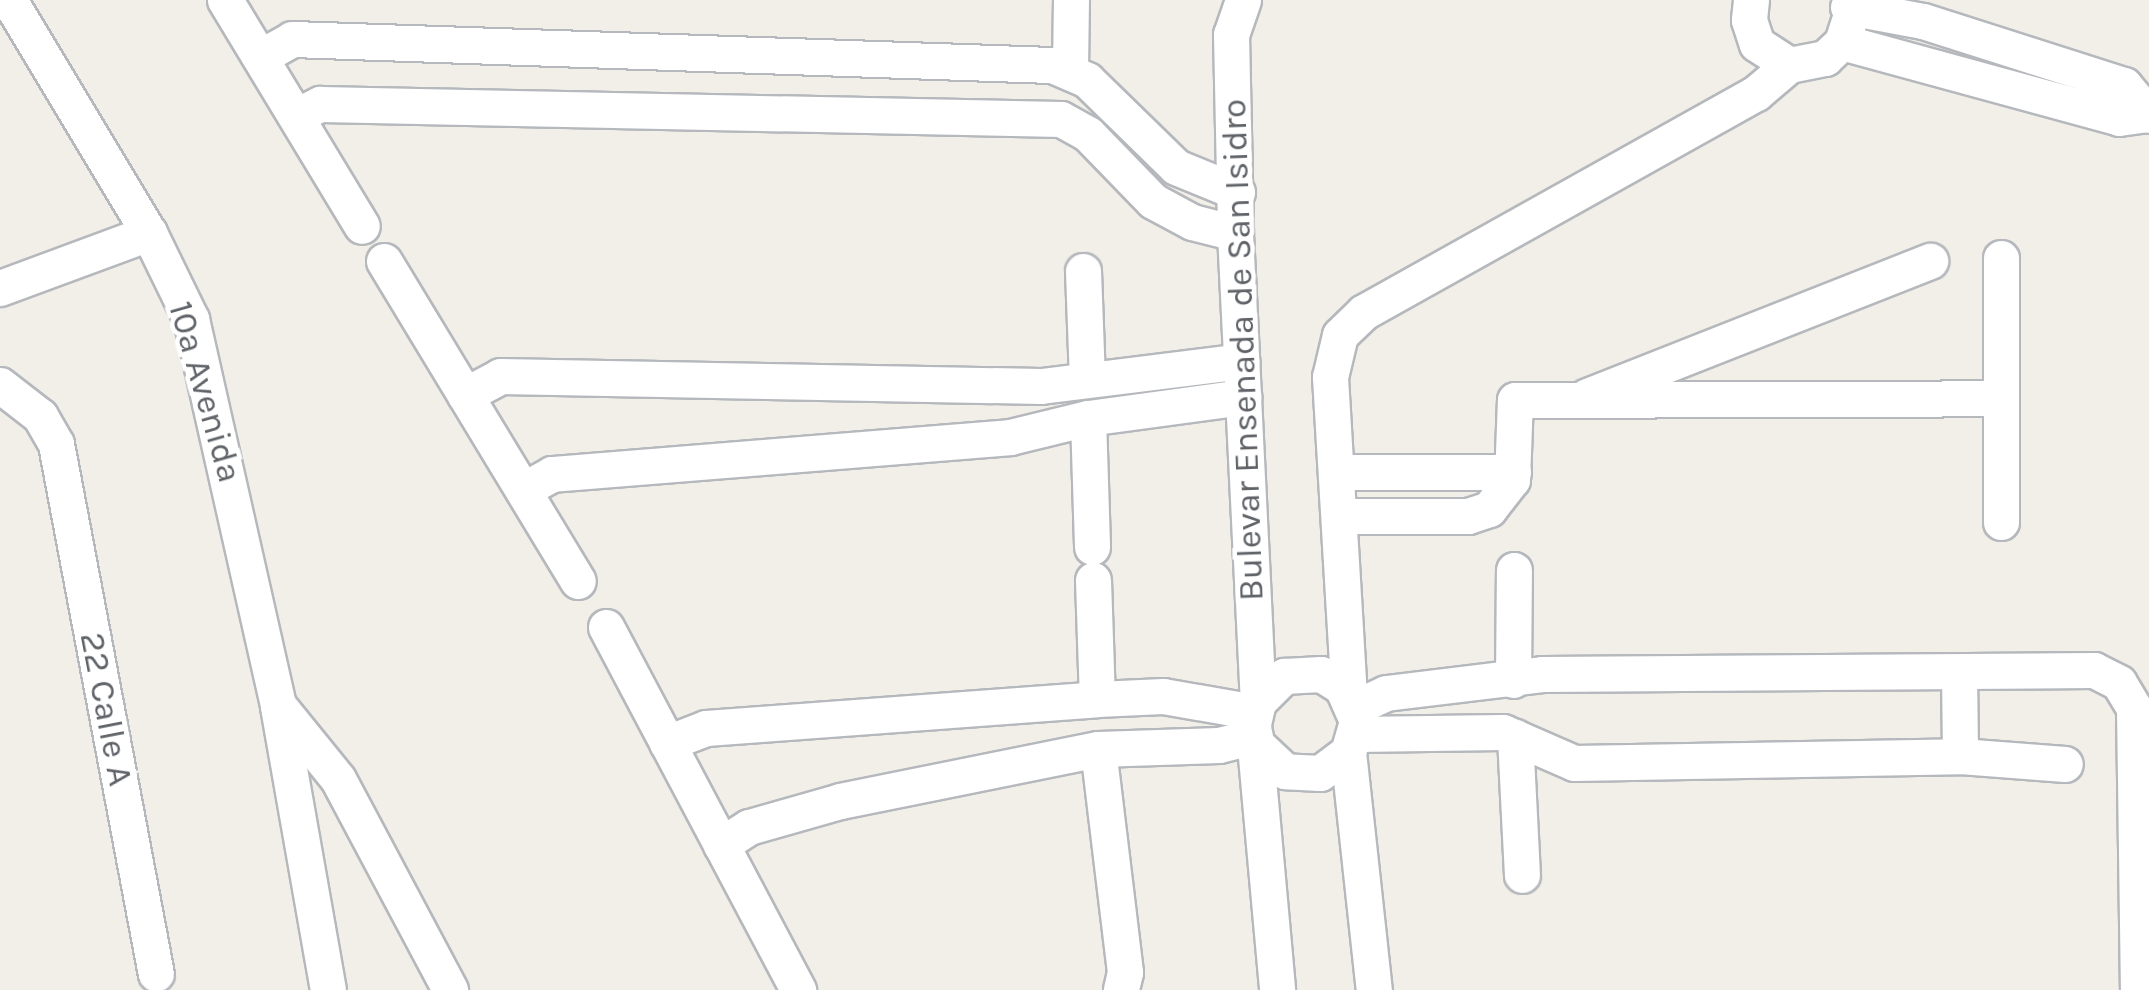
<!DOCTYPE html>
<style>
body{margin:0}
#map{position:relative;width:2149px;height:990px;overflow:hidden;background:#f1efe8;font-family:Karla,sans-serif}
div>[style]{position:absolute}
.roads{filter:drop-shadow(2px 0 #b5b8bc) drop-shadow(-2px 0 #b5b8bc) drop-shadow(0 2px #b5b8bc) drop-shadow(0 -2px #b5b8bc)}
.street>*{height:35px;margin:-17.5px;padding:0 17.5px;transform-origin:17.5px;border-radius:17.5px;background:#fff}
span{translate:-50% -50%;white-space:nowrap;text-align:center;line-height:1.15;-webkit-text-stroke:9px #fff;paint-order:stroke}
.street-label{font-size:35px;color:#5f6368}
</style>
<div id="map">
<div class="roads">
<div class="street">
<i style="left:9px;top:0;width:272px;rotate:59deg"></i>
<i style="left:149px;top:233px;width:96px;rotate:64deg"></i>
<i style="left:191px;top:319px;width:396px;rotate:77.3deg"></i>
<i style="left:225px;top:0;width:264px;rotate:58.8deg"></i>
<i style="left:1243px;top:0;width:36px;rotate:109deg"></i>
<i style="left:1231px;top:34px;width:199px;rotate:88.8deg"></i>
<i style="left:1235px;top:233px;width:470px;rotate:87.2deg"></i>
<i style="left:1258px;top:702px;width:23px;rotate:103deg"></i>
<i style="left:1253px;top:724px;width:267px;rotate:84.8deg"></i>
<i style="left:1751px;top:0;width:20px;rotate:96deg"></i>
<i style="left:1749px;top:20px;width:25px;rotate:72deg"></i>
<i style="left:1757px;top:44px;width:38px;rotate:33deg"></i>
<i style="left:1789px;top:65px;width:37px;rotate:-11deg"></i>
<i style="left:1825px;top:58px;width:23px;rotate:-43deg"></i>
<i style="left:1842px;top:42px;width:22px;rotate:-72deg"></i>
<i style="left:1848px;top:7px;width:76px;rotate:10.6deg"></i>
<i style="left:1923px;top:21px;width:211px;rotate:17.7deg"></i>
<i style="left:2124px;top:85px;width:39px;rotate:50deg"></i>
<i style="left:1842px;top:42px;width:287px;rotate:15.3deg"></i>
<i style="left:2119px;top:118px;width:29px;rotate:-8deg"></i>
<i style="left:260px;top:57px;width:37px;rotate:-29deg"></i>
<i style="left:292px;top:39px;width:760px;rotate:1.96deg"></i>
<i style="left:1052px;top:65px;width:38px;rotate:23deg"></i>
<i style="left:1087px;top:80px;width:124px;rotate:44.3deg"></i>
<i style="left:1176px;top:167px;width:66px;rotate:22.3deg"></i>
<i style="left:1070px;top:70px;width:70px;rotate:-89.2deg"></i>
<i style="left:296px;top:116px;width:27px;rotate:-27deg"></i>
<i style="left:320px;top:104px;width:741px;rotate:1.16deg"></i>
<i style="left:1061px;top:119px;width:31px;rotate:29deg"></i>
<i style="left:1088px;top:134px;width:93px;rotate:45.9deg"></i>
<i style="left:1153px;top:201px;width:44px;rotate:28.3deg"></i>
<i style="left:1192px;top:222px;width:44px;rotate:14.3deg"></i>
<i style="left:384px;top:261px;width:374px;rotate:58.8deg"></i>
<i style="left:1083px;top:271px;width:108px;rotate:87.9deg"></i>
<i style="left:0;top:288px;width:159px;rotate:-20.3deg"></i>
<i style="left:0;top:385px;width:51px;rotate:37.8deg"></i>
<i style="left:40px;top:416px;width:32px;rotate:60deg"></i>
<i style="left:56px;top:444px;width:539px;rotate:79.32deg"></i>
<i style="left:465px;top:395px;width:40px;rotate:-28deg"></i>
<i style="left:500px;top:376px;width:541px;rotate:1.06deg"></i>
<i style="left:1041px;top:386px;width:202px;rotate:-7.1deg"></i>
<i style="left:1587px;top:396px;width:369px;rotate:-21.5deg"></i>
<i style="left:1088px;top:418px;width:129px;rotate:88.2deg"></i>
<i style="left:1339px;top:472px;width:174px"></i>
<i style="left:523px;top:490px;width:33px;rotate:-29deg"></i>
<i style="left:552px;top:474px;width:459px;rotate:-4.6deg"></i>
<i style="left:1010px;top:437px;width:80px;rotate:-13.7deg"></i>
<i style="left:1088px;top:418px;width:157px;rotate:-7.7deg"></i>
<i style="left:1343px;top:516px;width:125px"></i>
<i style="left:1468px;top:516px;width:22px;rotate:-18deg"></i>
<i style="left:1489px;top:509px;width:37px;rotate:-52deg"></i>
<i style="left:1512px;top:480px;width:80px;rotate:-87.9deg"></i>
<i style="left:1515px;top:400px;width:486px;rotate:-0.2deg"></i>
<i style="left:2001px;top:522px;width:264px;rotate:-90deg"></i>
<i style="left:1093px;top:580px;width:119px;rotate:88.1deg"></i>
<i style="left:606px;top:627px;width:411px;rotate:62.1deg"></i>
<i style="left:1959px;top:672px;width:84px;rotate:89.3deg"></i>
<i style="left:1513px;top:680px;width:110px;rotate:-89.5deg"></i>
<i style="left:1349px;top:697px;width:321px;rotate:-93.4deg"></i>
<i style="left:1330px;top:377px;width:43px;rotate:-76.6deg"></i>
<i style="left:1340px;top:335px;width:33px;rotate:-44deg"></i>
<i style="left:1364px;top:312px;width:449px;rotate:-29.2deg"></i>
<i style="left:1756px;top:93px;width:43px;rotate:-40.3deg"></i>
<i style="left:1258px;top:702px;width:37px;rotate:-45deg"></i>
<i style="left:1284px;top:676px;width:37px;rotate:-3deg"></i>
<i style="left:1321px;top:674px;width:25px;rotate:32deg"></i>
<i style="left:1342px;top:687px;width:37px;rotate:66deg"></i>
<i style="left:1357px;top:721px;width:32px;rotate:106deg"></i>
<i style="left:1348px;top:752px;width:35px;rotate:143deg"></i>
<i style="left:1320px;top:773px;width:35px;rotate:-177deg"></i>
<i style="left:1285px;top:771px;width:35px;rotate:-137deg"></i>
<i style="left:1354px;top:708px;width:35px;rotate:-25deg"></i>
<i style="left:1386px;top:693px;width:157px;rotate:-6.9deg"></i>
<i style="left:1542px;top:674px;width:552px;rotate:-0.42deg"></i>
<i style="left:2094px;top:670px;width:28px;rotate:27deg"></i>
<i style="left:2119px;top:683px;width:29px;rotate:59deg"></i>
<i style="left:2134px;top:708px;width:282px;rotate:89.2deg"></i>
<i style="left:1355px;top:734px;width:148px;rotate:-0.8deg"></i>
<i style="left:1503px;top:732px;width:77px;rotate:23.6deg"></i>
<i style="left:1574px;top:763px;width:386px;rotate:-1deg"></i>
<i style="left:1960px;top:756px;width:105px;rotate:4.4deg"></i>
<i style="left:1515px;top:737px;width:138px;rotate:87.1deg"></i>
<i style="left:667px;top:743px;width:42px;rotate:-21deg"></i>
<i style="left:706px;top:728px;width:392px;rotate:-4.2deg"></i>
<i style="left:1097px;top:699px;width:66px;rotate:-2.6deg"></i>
<i style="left:1163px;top:696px;width:93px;rotate:9.9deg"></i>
<i style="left:1098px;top:749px;width:225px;rotate:83.1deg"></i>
<i style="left:1125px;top:972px;width:18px;rotate:103deg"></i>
<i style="left:1348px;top:752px;width:239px;rotate:83.8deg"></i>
<i style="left:721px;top:845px;width:33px;rotate:-33deg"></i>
<i style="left:749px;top:827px;width:95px;rotate:-15.9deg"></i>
<i style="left:840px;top:801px;width:263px;rotate:-11.4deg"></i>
<i style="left:1098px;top:749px;width:121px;rotate:-1.9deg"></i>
<i style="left:1219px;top:745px;width:37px;rotate:-14deg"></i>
<i style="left:328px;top:990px;width:289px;rotate:-100deg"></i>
<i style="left:278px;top:705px;width:95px;rotate:51deg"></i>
<i style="left:338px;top:779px;width:239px;rotate:62deg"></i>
</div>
</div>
<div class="street-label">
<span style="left:1243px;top:350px;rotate:-92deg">Bulevar Ensenada de San Isidro</span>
<span style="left:205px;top:392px;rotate:74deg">10a Avenida</span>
<span style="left:106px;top:709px;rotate:79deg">22 Calle A</span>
</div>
</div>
